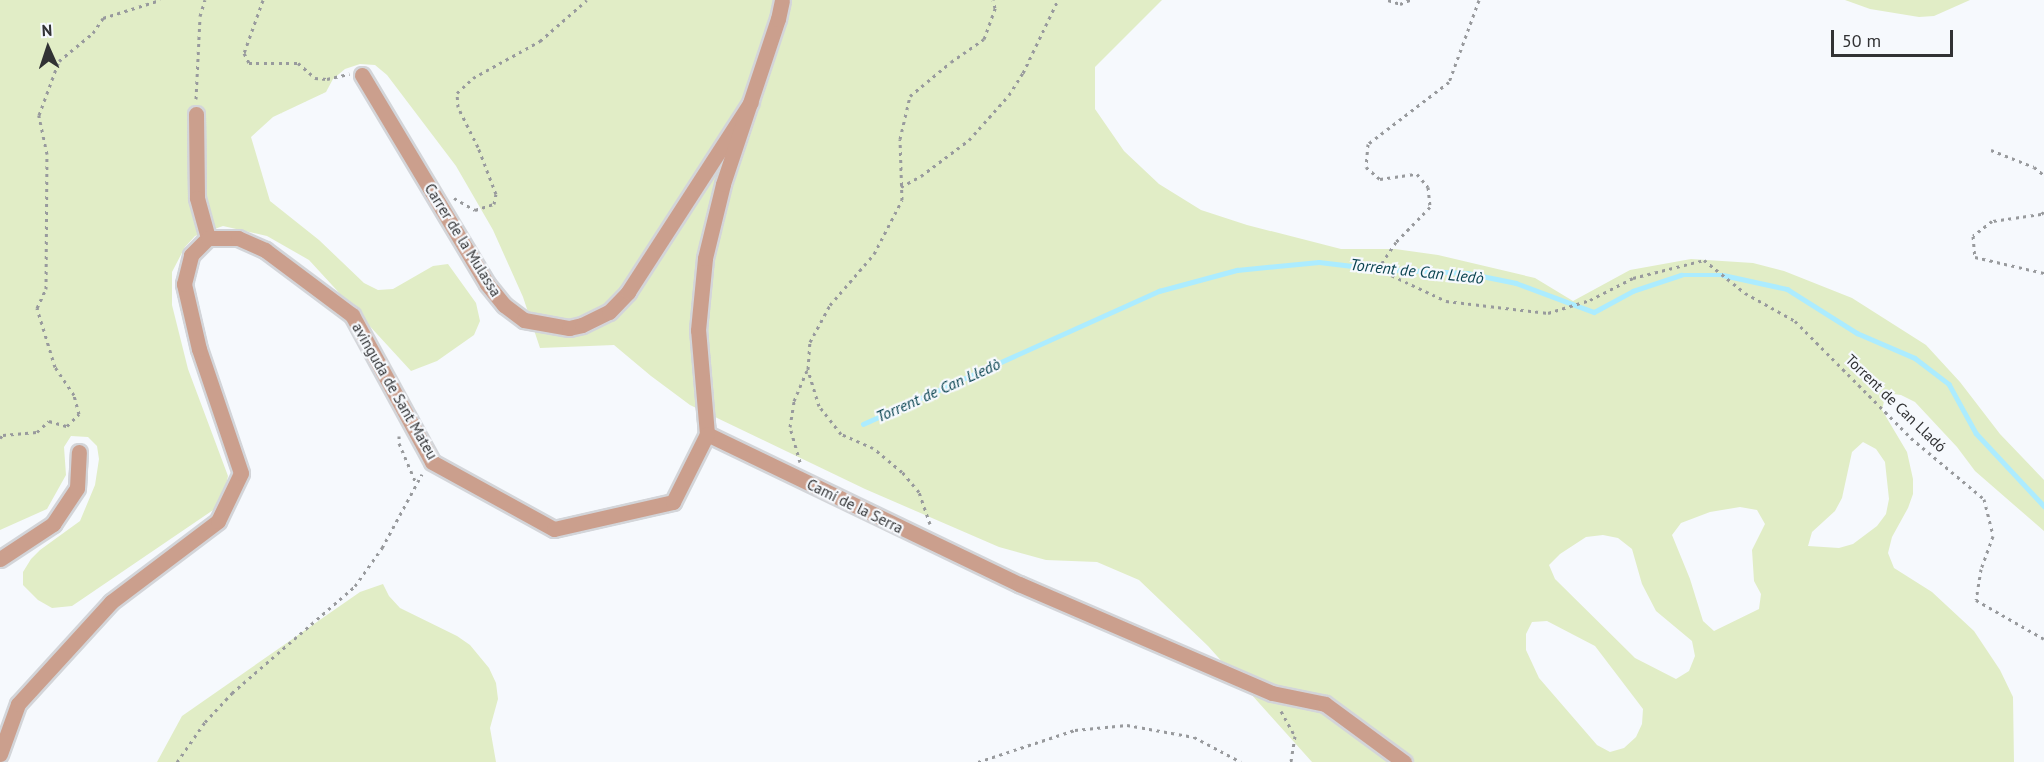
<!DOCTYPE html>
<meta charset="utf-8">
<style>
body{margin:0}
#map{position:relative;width:2044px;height:762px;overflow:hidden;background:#f6f9fd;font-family:"PT Sans",sans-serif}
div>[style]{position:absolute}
.green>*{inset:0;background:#e1edc6}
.stream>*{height:4.5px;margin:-2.25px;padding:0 2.25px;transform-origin:2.25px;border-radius:2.25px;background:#acecff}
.path>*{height:3px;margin-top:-1.5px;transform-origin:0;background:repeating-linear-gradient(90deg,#989a9d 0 3px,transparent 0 7.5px)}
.roads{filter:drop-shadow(2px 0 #d3d5d9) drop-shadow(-2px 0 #d3d5d9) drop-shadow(0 2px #d3d5d9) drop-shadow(0 -2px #d3d5d9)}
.minor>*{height:15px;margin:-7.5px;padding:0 7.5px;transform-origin:7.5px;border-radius:7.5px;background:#cb9f8d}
span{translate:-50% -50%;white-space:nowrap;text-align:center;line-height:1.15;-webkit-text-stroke:4.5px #f6f9fd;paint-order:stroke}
.street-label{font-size:15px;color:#313234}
.water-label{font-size:16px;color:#094350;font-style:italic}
.north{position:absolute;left:18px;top:18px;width:60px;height:60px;-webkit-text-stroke:4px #f6f9fd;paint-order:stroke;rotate:357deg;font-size:16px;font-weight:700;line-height:24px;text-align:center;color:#313234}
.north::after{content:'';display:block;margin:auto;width:21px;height:27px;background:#313234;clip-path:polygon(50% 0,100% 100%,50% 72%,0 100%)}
.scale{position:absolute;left:1831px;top:30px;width:122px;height:27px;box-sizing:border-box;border:3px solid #313234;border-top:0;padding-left:8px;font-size:18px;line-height:21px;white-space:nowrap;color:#313234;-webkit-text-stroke:4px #f6f9fd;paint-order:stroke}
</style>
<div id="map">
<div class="green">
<i style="clip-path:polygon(evenodd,0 0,1162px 0,1095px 67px,1095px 109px,1124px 151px,1159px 184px,1201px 210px,1247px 225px,1341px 249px,1395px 249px,1438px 255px,1535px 278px,1573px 301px,1630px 270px,1691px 259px,1753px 263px,1784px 271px,1852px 298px,1926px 345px,1960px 382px,2000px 434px,2044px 480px,2044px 531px,1975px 471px,1957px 447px,1915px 402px,1901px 395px,1886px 393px,1882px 410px,1907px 452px,1913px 479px,1913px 494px,1908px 508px,1892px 537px,1888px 553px,1894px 568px,1932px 592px,1974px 631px,2000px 670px,2013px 697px,2014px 762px,1312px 762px,1208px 646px,1139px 580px,1097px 562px,1046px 560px,999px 547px,865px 489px,690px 405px,651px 376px,614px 345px,540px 348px,523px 297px,493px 230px,456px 166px,387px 75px,375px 65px,360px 64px,345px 69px,333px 79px,326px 92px,273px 117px,251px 137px,270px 201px,319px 240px,364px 283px,378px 290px,393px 289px,433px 266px,448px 264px,476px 303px,480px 321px,474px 335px,437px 361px,411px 371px,309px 260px,267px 236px,223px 226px,195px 236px,185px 247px,172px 272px,172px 305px,188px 369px,228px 476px,222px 504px,72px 606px,52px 608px,38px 600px,23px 585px,23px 572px,31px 559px,40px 550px,80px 521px,95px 485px,99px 459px,97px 446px,88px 437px,71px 436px,64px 447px,66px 475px,47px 509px,0 530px,0 0,1863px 442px,1876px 449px,1885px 462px,1889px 499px,1886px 514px,1877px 526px,1853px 544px,1839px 548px,1808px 546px,1812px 532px,1835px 511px,1842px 498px,1852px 452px,1863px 442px,0 0,1740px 507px,1757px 510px,1765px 524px,1752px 550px,1754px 581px,1761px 594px,1759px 609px,1714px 631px,1703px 621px,1690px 579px,1672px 535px,1681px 523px,1710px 512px,1740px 507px,0 0,1603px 535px,1618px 538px,1632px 549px,1642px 584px,1656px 611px,1692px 641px,1695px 656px,1689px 671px,1676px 679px,1635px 658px,1555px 579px,1549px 565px,1560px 554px,1586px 537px,1603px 535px,0 0,1547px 621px,1595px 646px,1643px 709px,1642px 724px,1636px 737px,1624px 748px,1610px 752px,1597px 745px,1539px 678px,1526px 650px,1526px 634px,1532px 622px,1547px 621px)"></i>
<i style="clip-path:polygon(1845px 0,1970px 0,1934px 16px,1919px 17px,1870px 9px)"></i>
<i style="clip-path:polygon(383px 584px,389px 596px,400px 608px,457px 636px,470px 645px,489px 668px,496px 683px,498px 699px,490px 728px,496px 762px,157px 762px,182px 716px,360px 592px)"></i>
</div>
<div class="stream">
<i style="left:863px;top:424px;width:325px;rotate:-24.2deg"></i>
<i style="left:1159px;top:291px;width:81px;rotate:-15.1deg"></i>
<i style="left:1237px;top:270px;width:82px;rotate:-5.6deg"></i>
<i style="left:1319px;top:262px;width:59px;rotate:6.8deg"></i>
<i style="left:1378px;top:269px;width:89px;rotate:2.6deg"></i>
<i style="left:1467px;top:273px;width:50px;rotate:11.5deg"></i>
<i style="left:1516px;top:283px;width:83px;rotate:20.4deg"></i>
<i style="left:1594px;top:312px;width:44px;rotate:-28.3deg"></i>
<i style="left:1633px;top:291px;width:51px;rotate:-18.4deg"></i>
<i style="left:1681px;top:275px;width:42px"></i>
<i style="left:1723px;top:275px;width:66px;rotate:12.3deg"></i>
<i style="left:1787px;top:289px;width:83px;rotate:32.2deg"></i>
<i style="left:1857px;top:333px;width:63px;rotate:23.3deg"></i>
<i style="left:1915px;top:358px;width:43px;rotate:37.4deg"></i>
<i style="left:1949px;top:384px;width:56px;rotate:61.1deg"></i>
<i style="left:1976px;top:433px;width:100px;rotate:47deg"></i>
</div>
<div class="path">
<i style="left:263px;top:0;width:56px;rotate:109.7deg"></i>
<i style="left:244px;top:53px;width:11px;rotate:63deg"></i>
<i style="left:249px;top:63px;width:49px"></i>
<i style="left:298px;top:63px;width:23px;rotate:41deg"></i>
<i style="left:315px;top:78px;width:12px;rotate:5deg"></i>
<i style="left:327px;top:79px;width:23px;rotate:-13deg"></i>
<i style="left:1388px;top:0;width:13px;rotate:18deg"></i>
<i style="left:1400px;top:4px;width:11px;rotate:-22deg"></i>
<i style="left:1479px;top:0;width:87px;rotate:110.1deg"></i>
<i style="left:1449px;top:82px;width:102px;rotate:142.6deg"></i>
<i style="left:1368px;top:144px;width:23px;rotate:95deg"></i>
<i style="left:1366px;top:167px;width:18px;rotate:41deg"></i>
<i style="left:1380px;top:179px;width:37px;rotate:-8deg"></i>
<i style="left:1417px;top:174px;width:17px;rotate:50deg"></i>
<i style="left:1428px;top:187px;width:20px;rotate:84deg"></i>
<i style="left:1430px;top:207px;width:49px;rotate:134.2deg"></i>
<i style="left:1396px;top:242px;width:32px;rotate:124deg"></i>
<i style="left:1378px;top:269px;width:75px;rotate:25.2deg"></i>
<i style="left:1446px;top:301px;width:103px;rotate:6.7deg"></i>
<i style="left:1548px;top:313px;width:44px;rotate:-17.2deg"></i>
<i style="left:1590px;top:300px;width:48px;rotate:-27.1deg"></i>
<i style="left:1633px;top:278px;width:73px;rotate:-14.2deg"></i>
<i style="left:1704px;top:260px;width:53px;rotate:38.8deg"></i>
<i style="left:1745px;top:293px;width:57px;rotate:29.2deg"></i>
<i style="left:1795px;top:321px;width:165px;rotate:45.2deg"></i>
<i style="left:1911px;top:438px;width:95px;rotate:39.9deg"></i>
<i style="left:1984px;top:499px;width:38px;rotate:76deg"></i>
<i style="left:1993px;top:536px;width:35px;rotate:110deg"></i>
<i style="left:1981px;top:569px;width:31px;rotate:99deg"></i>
<i style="left:1976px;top:600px;width:78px;rotate:29.8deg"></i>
<i style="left:196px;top:99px;width:83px;rotate:-87.2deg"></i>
<i style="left:200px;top:16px;width:17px;rotate:-73deg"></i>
<i style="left:1991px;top:150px;width:46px;rotate:21.6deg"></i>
<i style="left:2034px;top:167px;width:13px;rotate:39deg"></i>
<i style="left:901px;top:187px;width:23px;rotate:-29deg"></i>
<i style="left:921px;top:176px;width:60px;rotate:-36.9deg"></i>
<i style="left:969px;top:140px;width:60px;rotate:-48.4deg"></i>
<i style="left:1009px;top:95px;width:26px;rotate:-58deg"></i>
<i style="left:1023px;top:73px;width:81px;rotate:-64.4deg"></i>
<i style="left:454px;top:198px;width:24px;rotate:30deg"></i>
<i style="left:475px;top:210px;width:20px;rotate:-18deg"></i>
<i style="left:494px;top:204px;width:10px;rotate:-79deg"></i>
<i style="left:496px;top:194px;width:50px;rotate:-111deg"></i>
<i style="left:478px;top:147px;width:45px;rotate:-116.6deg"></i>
<i style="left:458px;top:107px;width:14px;rotate:-94deg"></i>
<i style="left:457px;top:93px;width:22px;rotate:-43deg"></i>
<i style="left:473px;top:78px;width:77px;rotate:-28.9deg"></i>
<i style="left:540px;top:41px;width:62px;rotate:-41.1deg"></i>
<i style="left:2044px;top:212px;width:4px;rotate:146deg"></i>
<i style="left:2041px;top:214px;width:49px;rotate:171.9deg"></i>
<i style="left:1992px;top:221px;width:24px;rotate:142deg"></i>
<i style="left:1973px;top:236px;width:21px;rotate:85deg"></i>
<i style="left:1975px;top:257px;width:71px;rotate:13.1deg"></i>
<i style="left:399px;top:436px;width:7px;rotate:90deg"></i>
<i style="left:399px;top:443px;width:43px;rotate:67deg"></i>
<i style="left:0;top:438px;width:4px;rotate:-45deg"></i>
<i style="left:3px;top:435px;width:34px;rotate:-5deg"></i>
<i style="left:37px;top:432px;width:16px;rotate:-43deg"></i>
<i style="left:49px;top:421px;width:19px;rotate:16deg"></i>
<i style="left:67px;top:426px;width:17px;rotate:-45deg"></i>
<i style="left:79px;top:414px;width:20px;rotate:-105deg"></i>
<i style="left:74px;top:395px;width:34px;rotate:-124deg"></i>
<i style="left:55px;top:367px;width:62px;rotate:-107deg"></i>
<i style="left:37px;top:308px;width:21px;rotate:-65deg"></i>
<i style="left:46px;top:289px;width:135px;rotate:-89.6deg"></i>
<i style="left:47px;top:154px;width:40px;rotate:-102deg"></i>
<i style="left:39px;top:115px;width:58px;rotate:-69.7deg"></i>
<i style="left:59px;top:61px;width:44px;rotate:-39.5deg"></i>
<i style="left:93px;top:33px;width:18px;rotate:-56deg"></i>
<i style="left:103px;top:18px;width:60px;rotate:-17.5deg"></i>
<i style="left:800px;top:462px;width:36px;rotate:-106deg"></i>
<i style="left:790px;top:427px;width:26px;rotate:-81deg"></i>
<i style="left:794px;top:401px;width:33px;rotate:-67deg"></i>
<i style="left:930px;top:524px;width:34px;rotate:-109deg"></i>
<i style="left:919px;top:492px;width:26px;rotate:-130deg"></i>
<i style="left:902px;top:472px;width:38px;rotate:-140deg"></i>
<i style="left:873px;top:448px;width:35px;rotate:-156deg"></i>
<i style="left:841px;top:434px;width:36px;rotate:-128deg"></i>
<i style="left:819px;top:406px;width:39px;rotate:-107deg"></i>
<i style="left:808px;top:369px;width:27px;rotate:-86deg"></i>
<i style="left:810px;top:342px;width:42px;rotate:-61.6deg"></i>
<i style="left:830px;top:305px;width:67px;rotate:-49.2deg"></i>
<i style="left:874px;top:254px;width:61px;rotate:-62.6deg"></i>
<i style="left:902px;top:200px;width:61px;rotate:-91.9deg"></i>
<i style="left:900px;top:139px;width:44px;rotate:-76.9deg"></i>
<i style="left:910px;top:96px;width:53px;rotate:-39.7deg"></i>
<i style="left:951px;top:62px;width:40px;rotate:-34.9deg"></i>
<i style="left:984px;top:39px;width:33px;rotate:-70deg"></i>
<i style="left:995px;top:8px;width:8px;rotate:-104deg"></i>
<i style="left:1281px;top:711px;width:29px;rotate:61deg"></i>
<i style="left:1295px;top:736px;width:26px;rotate:99deg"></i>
<i style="left:177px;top:762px;width:49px;rotate:-55deg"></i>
<i style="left:205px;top:722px;width:40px;rotate:-47deg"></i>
<i style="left:232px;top:693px;width:163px;rotate:-41deg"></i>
<i style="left:355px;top:586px;width:47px;rotate:-54.6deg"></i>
<i style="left:382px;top:548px;width:84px;rotate:-61.6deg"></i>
<i style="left:978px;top:762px;width:102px;rotate:-18.3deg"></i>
<i style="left:1075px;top:730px;width:52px;rotate:-5.5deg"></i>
<i style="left:1127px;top:725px;width:68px;rotate:10.2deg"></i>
<i style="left:1194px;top:737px;width:53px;rotate:28deg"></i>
</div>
<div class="roads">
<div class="minor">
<i style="left:362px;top:75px;width:244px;rotate:59.1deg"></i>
<i style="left:487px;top:284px;width:27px;rotate:51deg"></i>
<i style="left:504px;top:305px;width:25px;rotate:37deg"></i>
<i style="left:524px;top:320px;width:46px;rotate:10.1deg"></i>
<i style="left:569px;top:328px;width:13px;rotate:-13deg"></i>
<i style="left:582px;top:325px;width:30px;rotate:-26deg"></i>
<i style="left:609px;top:312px;width:28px;rotate:-46deg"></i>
<i style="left:628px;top:292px;width:226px;rotate:-57.1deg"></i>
<i style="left:196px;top:114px;width:84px;rotate:89.3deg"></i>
<i style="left:197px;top:198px;width:41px;rotate:74.6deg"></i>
<i style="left:707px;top:434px;width:346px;rotate:25.7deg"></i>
<i style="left:1019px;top:584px;width:275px;rotate:23.3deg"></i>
<i style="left:1272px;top:693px;width:54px;rotate:11.7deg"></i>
<i style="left:1325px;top:704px;width:98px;rotate:36.3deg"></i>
<i style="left:707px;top:434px;width:104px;rotate:-94.9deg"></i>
<i style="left:698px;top:330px;width:72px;rotate:-84.4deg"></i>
<i style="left:705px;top:258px;width:76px;rotate:-76.3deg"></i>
<i style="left:723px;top:184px;width:174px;rotate:-71.6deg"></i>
<i style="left:778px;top:19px;width:19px;rotate:-78deg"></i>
<i style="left:0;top:559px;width:64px;rotate:-33.4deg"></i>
<i style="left:53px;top:524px;width:43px;rotate:-56.3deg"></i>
<i style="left:77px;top:488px;width:36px;rotate:-87deg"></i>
<i style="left:0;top:754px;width:53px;rotate:-70.2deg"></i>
<i style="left:18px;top:704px;width:138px;rotate:-47.6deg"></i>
<i style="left:111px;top:602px;width:134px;rotate:-37.1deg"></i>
<i style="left:218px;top:521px;width:53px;rotate:-64.4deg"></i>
<i style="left:241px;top:473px;width:131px;rotate:-108.7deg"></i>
<i style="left:199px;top:349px;width:67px;rotate:-103deg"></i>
<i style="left:184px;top:284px;width:30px;rotate:-76deg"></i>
<i style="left:191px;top:255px;width:24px;rotate:-45deg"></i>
<i style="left:208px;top:238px;width:30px"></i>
<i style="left:238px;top:238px;width:30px;rotate:24deg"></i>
<i style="left:265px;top:250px;width:109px;rotate:36.8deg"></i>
<i style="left:352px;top:315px;width:167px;rotate:61.4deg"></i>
<i style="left:432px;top:462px;width:139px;rotate:28.8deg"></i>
<i style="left:554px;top:529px;width:122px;rotate:-12.8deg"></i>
<i style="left:673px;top:502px;width:76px;rotate:-63.4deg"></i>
</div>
</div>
<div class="street-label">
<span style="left:463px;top:240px;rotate:58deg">Carrer de la Mulassa</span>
<span style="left:395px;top:391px;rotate:60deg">avinguda de Sant Mateu</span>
<span style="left:1896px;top:403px;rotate:44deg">Torrent de Can Lladó</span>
<span style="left:855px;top:506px;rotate:26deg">Camí de la Serra</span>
</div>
<div class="water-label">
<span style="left:1417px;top:271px;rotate:6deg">Torrent de Can Lledò</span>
<span style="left:938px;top:390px;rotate:-24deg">Torrent de Can Lledò</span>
</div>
<div class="north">N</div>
<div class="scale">50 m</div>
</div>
